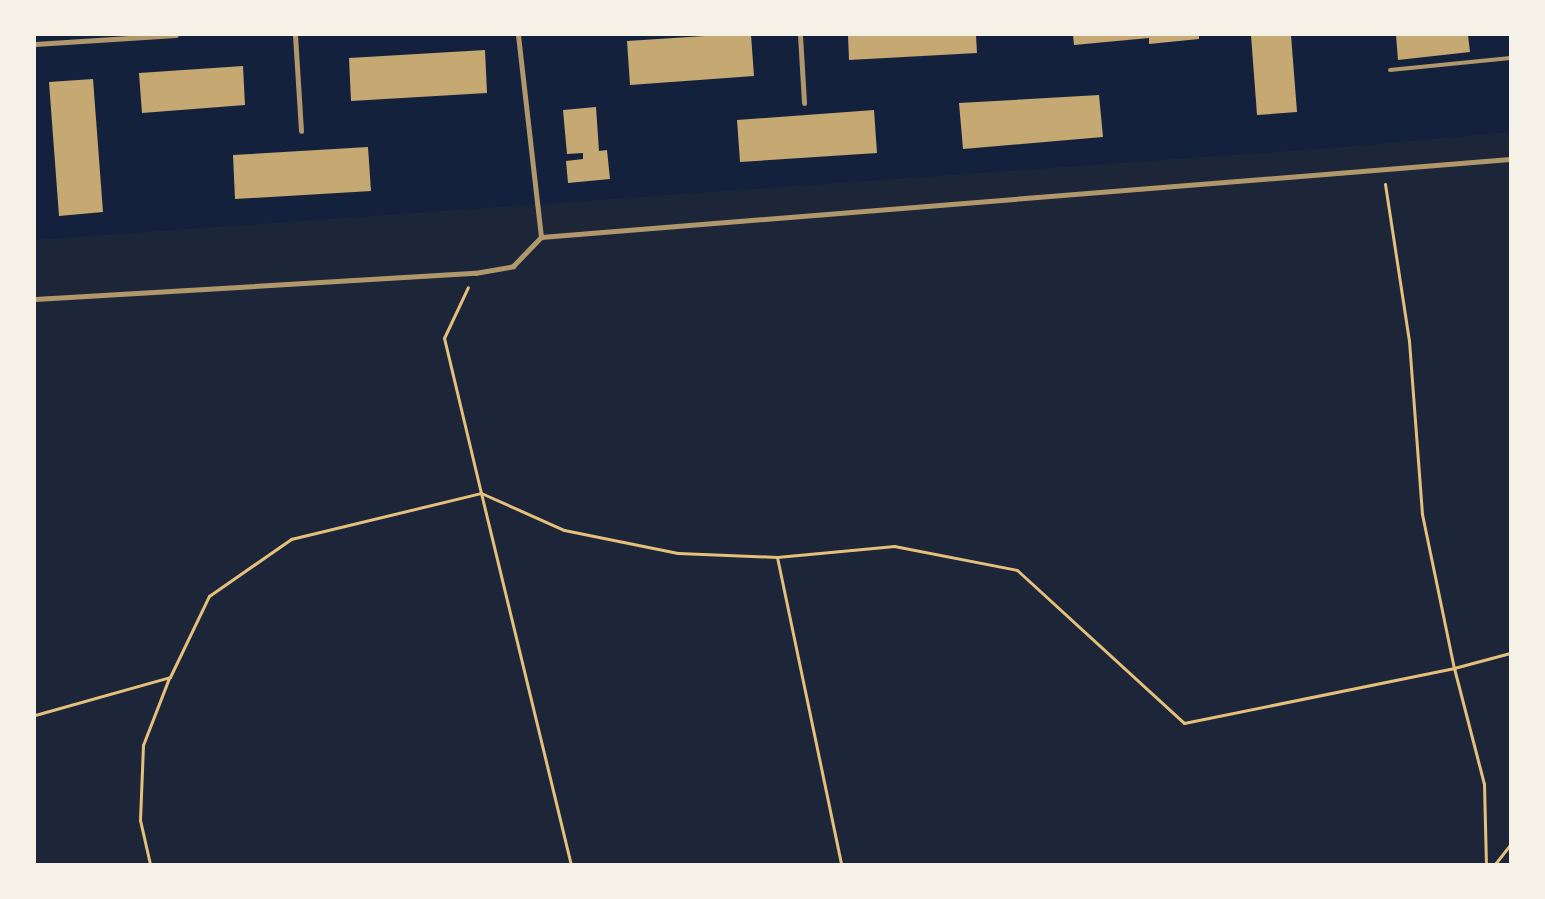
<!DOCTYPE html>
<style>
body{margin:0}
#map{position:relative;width:1545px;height:899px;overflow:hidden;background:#14213d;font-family:Quicksand,sans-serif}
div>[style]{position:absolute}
.green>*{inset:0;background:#1d2539}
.building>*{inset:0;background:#c6a872}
.path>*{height:3px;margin:-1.5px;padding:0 1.5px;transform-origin:1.5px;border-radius:1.5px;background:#e5c07b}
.service>*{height:4px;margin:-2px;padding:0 2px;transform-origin:2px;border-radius:2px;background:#b1986c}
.minor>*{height:5px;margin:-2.5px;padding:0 2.5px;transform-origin:2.5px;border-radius:2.5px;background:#b1986c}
span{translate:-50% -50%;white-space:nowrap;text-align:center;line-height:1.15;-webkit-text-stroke:4px #f6f1e7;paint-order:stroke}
.frame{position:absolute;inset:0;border:36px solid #f6f1e7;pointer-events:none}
</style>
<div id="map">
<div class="green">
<i style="clip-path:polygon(1510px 132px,1510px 864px,35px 864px,35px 240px,1346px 147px)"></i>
</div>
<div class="building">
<i style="clip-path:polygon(720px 35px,751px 35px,754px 76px,630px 85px,627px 41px)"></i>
<i style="clip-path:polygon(848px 35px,976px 35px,977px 53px,849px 60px)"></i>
<i style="clip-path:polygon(1073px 35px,1199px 35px,1199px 39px,1149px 44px,1149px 38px,1074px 45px)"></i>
<i style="clip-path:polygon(1251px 35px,1291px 35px,1297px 112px,1257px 115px)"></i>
<i style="clip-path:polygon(1396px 35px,1468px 35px,1470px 52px,1398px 60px)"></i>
<i style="clip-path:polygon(485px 50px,487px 93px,351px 101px,349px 58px)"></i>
<i style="clip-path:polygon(243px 66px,245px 105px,142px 113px,139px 73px)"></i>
<i style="clip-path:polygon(93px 79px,103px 212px,59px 216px,49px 82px)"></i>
<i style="clip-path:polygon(1099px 95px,1103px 137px,963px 149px,959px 103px)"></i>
<i style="clip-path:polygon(596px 107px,599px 151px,607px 150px,610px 179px,568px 183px,566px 161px,583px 159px,583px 153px,567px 154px,563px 110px)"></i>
<i style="clip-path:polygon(874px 110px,877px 153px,740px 162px,737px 120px)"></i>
<i style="clip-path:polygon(368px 147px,371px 191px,235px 199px,233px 155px)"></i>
</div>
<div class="path">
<i style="left:1385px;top:184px;width:159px;rotate:81.3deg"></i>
<i style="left:1409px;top:341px;width:173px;rotate:85.7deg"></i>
<i style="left:1422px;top:514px;width:157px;rotate:78.3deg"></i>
<i style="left:1454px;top:668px;width:120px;rotate:75.5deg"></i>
<i style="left:1484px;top:784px;width:80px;rotate:88.6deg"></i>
<i style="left:481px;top:493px;width:91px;rotate:24deg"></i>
<i style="left:564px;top:530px;width:116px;rotate:11.4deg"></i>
<i style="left:678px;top:553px;width:99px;rotate:2.3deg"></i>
<i style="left:777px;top:557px;width:118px;rotate:-5.4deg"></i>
<i style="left:894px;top:546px;width:125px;rotate:11deg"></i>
<i style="left:1017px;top:570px;width:226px;rotate:42.5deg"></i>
<i style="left:1184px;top:723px;width:276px;rotate:-11.5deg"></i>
<i style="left:1454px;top:668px;width:58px;rotate:-15deg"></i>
<i style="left:481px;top:493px;width:382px;rotate:76.4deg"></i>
<i style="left:777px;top:557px;width:314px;rotate:78.2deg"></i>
<i style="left:35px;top:715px;width:140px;rotate:-15.7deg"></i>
<i style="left:170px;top:677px;width:90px;rotate:-64.3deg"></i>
<i style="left:209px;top:596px;width:100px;rotate:-34.8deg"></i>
<i style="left:291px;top:539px;width:195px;rotate:-13.6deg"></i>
<i style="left:481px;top:493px;width:159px;rotate:-103.4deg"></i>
<i style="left:444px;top:338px;width:56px;rotate:-64.8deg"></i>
<i style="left:150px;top:864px;width:45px;rotate:-102.8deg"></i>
<i style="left:140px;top:820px;width:75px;rotate:-87.7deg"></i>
<i style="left:143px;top:745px;width:72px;rotate:-68.8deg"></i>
<i style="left:1495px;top:864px;width:24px;rotate:-52deg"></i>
</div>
<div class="service">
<i style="left:1390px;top:70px;width:121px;rotate:-5.7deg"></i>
</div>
<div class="minor">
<i style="left:295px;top:35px;width:96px;rotate:86.4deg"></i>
<i style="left:518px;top:35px;width:203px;rotate:83.5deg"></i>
<i style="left:800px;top:35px;width:68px;rotate:86.6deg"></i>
<i style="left:35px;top:44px;width:141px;rotate:-3.7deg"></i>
<i style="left:35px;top:299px;width:441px;rotate:-3.4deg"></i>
<i style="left:475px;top:273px;width:39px;rotate:-10deg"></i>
<i style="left:513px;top:266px;width:40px;rotate:-46deg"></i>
<i style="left:541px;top:237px;width:972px;rotate:-4.6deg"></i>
</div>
<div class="frame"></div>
</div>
